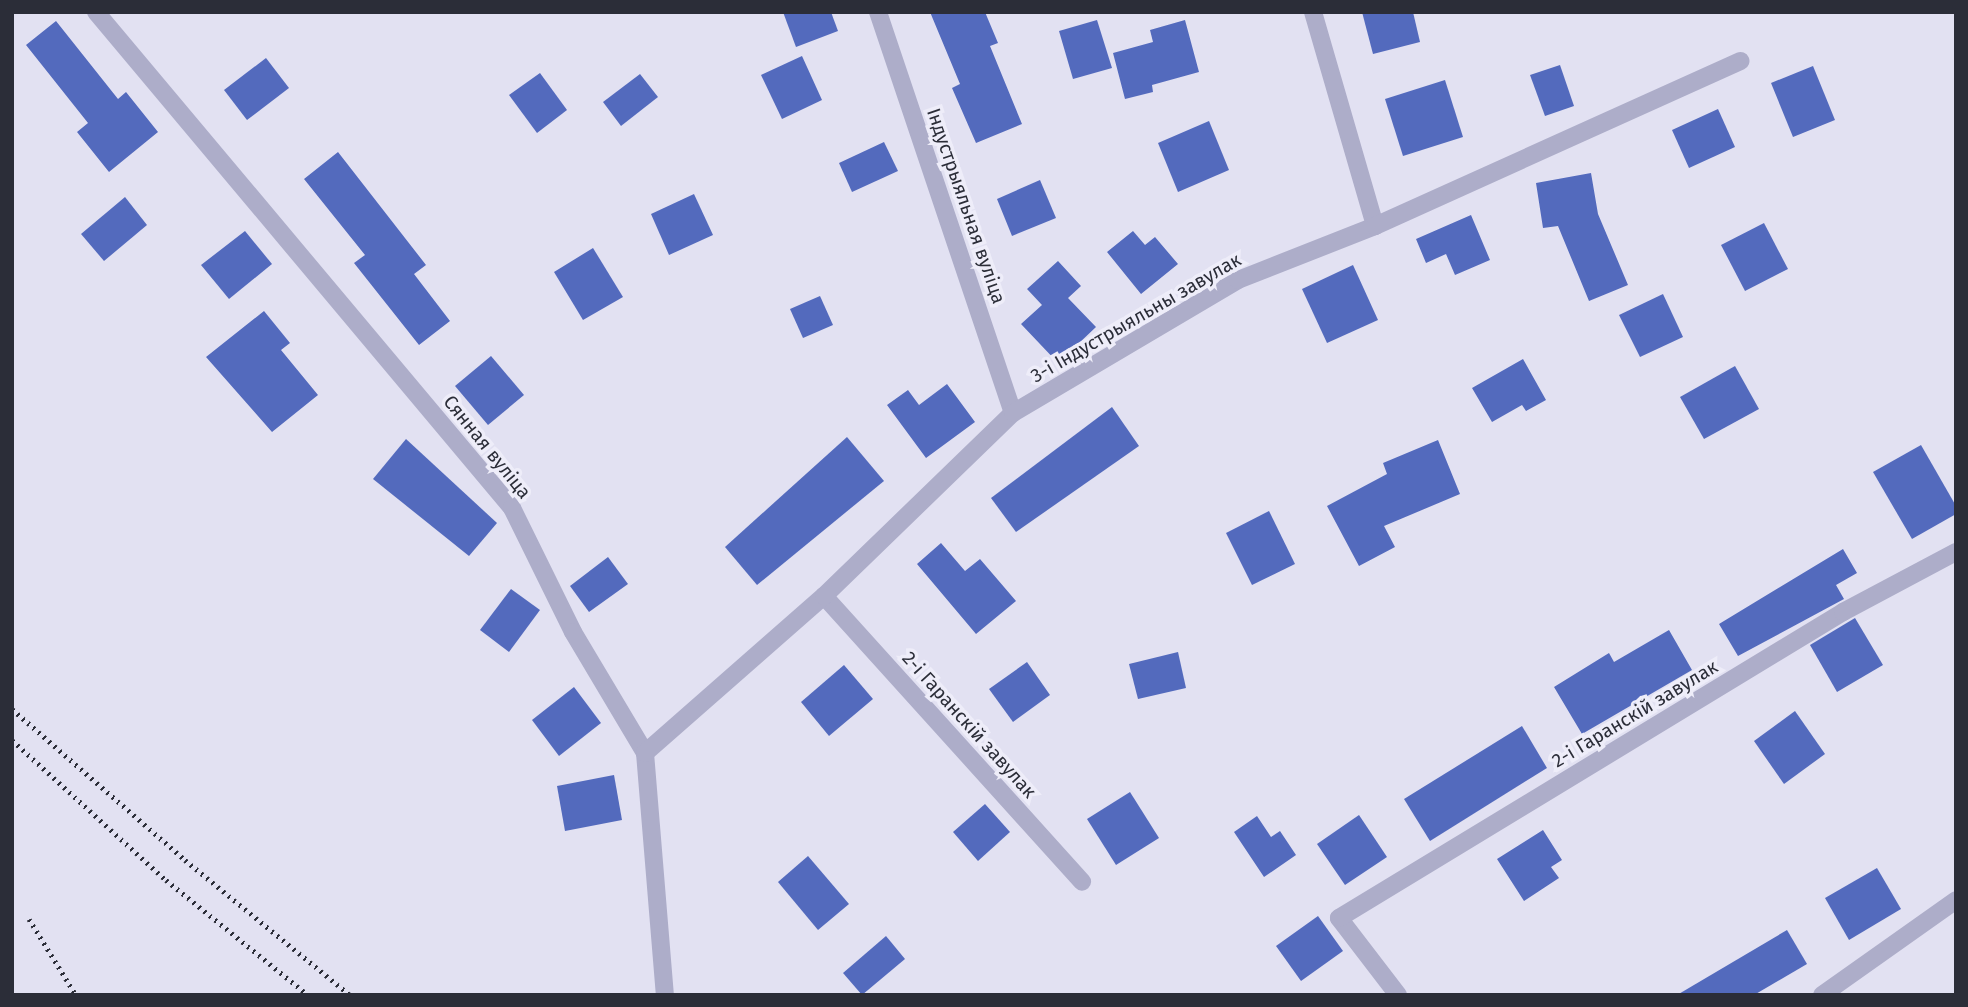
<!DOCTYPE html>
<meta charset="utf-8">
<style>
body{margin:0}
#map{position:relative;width:1968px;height:1007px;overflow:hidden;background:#e2e1f2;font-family:"Fira Sans",sans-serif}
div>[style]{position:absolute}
.building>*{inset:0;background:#536abd}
.minor>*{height:18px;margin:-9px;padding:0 9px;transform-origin:9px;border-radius:9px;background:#adadc9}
.rail>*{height:5px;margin-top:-2.5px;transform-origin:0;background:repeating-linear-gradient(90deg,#2b2d38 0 2px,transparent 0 7px)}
span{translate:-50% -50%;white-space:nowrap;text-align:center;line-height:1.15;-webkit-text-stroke:7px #eeedf9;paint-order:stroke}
.street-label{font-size:19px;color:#2b2d38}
.frame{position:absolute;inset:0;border:14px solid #2b2d38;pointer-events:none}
</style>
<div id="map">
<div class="building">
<i style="clip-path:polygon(783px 12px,831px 12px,838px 31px,796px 47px)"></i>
<i style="clip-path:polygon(930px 12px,985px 12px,998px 43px,990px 46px,1022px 124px,976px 143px,952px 88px,960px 84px)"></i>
<i style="clip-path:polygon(1362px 12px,1413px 12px,1420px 42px,1373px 54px)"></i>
<i style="clip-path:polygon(1097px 20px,1112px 68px,1073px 79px,1059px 31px)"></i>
<i style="clip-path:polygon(1185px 20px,1199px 72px,1152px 85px,1153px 92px,1125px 99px,1113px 53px,1153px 42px,1150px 30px)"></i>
<i style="clip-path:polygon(56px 21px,118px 99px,126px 92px,158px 132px,109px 172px,77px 132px,88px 123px,26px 45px)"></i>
<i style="clip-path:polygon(802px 56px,822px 100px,782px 119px,761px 75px)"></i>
<i style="clip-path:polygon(266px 58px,289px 88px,247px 120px,224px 90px)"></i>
<i style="clip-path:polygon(1560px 65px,1574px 106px,1545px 116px,1530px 75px)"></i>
<i style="clip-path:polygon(1813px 66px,1835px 120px,1793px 137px,1771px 83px)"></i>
<i style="clip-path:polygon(540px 73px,567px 110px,537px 133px,509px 95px)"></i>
<i style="clip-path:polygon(640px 74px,658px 97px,621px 126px,603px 102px)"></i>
<i style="clip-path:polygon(1445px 80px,1463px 137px,1403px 156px,1385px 99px)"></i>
<i style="clip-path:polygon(1718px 109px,1735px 147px,1689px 168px,1672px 130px)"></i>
<i style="clip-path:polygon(1209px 121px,1229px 170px,1178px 192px,1158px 143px)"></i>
<i style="clip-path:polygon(884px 142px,898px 171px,852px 192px,839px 163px)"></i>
<i style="clip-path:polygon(338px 152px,426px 265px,414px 274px,450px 321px,419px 345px,354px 263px,365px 255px,304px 179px)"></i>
<i style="clip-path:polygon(1591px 173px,1598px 214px,1628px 285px,1589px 301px,1558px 226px,1543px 228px,1536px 183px)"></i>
<i style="clip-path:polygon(1040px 180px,1056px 218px,1012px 236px,997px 199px)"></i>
<i style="clip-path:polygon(694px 194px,713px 235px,669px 255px,651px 214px)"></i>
<i style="clip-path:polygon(125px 197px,147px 225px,104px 261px,81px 234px)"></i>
<i style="clip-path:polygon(1471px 215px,1490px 260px,1455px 275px,1446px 254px,1426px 263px,1416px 239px)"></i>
<i style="clip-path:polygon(1764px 223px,1788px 269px,1745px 291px,1721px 245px)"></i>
<i style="clip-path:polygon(245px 231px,272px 264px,229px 299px,201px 265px)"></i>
<i style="clip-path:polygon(1133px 231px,1145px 245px,1155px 237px,1178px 264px,1141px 294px,1107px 252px)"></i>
<i style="clip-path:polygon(593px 248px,623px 297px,583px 320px,554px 272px)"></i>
<i style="clip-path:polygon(1058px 261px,1081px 286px,1068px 298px,1096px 327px,1058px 363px,1021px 324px,1042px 305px,1027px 289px)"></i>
<i style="clip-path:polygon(1353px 265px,1378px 320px,1327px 343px,1302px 289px)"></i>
<i style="clip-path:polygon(1663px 294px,1683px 337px,1640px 357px,1619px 315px)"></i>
<i style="clip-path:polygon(820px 296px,833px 325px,803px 338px,790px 309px)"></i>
<i style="clip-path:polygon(264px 311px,290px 343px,281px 350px,318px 395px,272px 432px,206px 357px)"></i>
<i style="clip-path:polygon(491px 356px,524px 395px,488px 425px,455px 386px)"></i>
<i style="clip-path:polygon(1523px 359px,1546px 400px,1526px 411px,1522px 405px,1492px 422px,1472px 388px)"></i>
<i style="clip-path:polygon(1735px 366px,1759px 409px,1704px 439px,1680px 397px)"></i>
<i style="clip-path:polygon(947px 384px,975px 422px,926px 458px,887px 405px,908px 390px,919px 405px)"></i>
<i style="clip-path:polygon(1112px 407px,1139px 446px,1016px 532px,991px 498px)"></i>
<i style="clip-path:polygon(847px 437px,884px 481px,757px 585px,725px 547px)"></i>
<i style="clip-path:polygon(406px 439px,497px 523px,469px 556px,373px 479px)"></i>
<i style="clip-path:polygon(1438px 440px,1460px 494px,1384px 526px,1395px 547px,1359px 566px,1327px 506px,1387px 474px,1383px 463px)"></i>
<i style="clip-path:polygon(1921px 445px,1956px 506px,1956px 514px,1912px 539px,1873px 472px)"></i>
<i style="clip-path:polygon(1269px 511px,1295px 564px,1252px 585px,1226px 533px)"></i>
<i style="clip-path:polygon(941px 543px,965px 571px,980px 559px,1016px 601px,976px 634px,917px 564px)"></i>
<i style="clip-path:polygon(1843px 549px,1857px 573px,1836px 585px,1844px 599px,1738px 656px,1719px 624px)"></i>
<i style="clip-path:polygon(608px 557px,628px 584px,589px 612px,570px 586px)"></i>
<i style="clip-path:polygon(511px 589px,540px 610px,509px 652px,480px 630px)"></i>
<i style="clip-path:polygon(1855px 618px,1883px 665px,1837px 692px,1810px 645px)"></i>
<i style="clip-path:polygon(1669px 630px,1692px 670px,1582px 734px,1554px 687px,1609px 653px,1614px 662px)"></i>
<i style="clip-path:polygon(1178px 652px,1186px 688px,1138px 699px,1129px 664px)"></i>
<i style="clip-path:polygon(1027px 662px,1050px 695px,1013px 722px,989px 689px)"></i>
<i style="clip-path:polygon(844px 665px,873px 699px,829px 736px,801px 702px)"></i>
<i style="clip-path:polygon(574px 687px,601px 723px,559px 756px,532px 720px)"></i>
<i style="clip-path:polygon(1795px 711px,1825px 754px,1784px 784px,1754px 741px)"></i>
<i style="clip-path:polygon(1522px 726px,1547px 768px,1430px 841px,1404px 799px)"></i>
<i style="clip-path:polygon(614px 775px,622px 820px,565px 831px,557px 786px)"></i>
<i style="clip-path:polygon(1130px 792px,1159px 838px,1116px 865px,1087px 819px)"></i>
<i style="clip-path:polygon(985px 804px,1010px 832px,978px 861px,953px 832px)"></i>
<i style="clip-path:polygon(1359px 815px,1387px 857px,1345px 885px,1317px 844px)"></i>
<i style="clip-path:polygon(1257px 816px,1271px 837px,1280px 831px,1296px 855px,1264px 877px,1234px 832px)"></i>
<i style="clip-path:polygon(1543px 830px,1562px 860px,1551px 867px,1559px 878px,1524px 901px,1497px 859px)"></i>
<i style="clip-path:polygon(808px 856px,849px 904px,818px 930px,778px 882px)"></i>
<i style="clip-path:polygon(1877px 868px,1901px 909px,1849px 940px,1825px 898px)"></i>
<i style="clip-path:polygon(1318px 916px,1343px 951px,1301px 981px,1276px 946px)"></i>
<i style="clip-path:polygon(1787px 930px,1807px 964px,1754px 995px,1677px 995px)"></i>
<i style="clip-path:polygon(886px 936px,905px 959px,862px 995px,843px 973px)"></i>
</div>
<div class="minor">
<i style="left:96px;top:12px;width:647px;rotate:50.01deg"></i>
<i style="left:512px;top:508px;width:138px;rotate:63.8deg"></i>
<i style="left:573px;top:632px;width:141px;rotate:59.2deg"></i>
<i style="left:645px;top:753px;width:243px;rotate:85.3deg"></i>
<i style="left:878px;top:12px;width:423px;rotate:71.4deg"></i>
<i style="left:1313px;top:12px;width:223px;rotate:73.8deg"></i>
<i style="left:824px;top:596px;width:385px;rotate:47.9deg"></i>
<i style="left:645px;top:753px;width:238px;rotate:-41.3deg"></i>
<i style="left:824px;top:596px;width:263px;rotate:-44.1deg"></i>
<i style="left:1013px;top:413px;width:261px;rotate:-30.6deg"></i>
<i style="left:1238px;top:280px;width:147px;rotate:-21.5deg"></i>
<i style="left:1375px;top:226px;width:401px;rotate:-24.3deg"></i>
<i style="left:1398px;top:995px;width:97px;rotate:-127.5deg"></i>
<i style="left:1339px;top:918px;width:590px;rotate:-31.26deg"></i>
<i style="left:1843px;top:612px;width:128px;rotate:-28deg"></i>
<i style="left:1822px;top:995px;width:164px;rotate:-35.3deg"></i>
</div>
<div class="rail">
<i style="left:12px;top:709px;width:230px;rotate:41.1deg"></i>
<i style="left:185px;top:860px;width:213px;rotate:39.3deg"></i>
<i style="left:12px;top:740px;width:208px;rotate:42.3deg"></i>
<i style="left:166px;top:880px;width:183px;rotate:39deg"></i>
<i style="left:29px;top:919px;width:89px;rotate:58.3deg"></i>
</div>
<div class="street-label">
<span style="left:966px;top:206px;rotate:71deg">Індустрыяльная вуліца</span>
<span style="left:1136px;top:318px;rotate:-30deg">3-і Індустрыяльны завулак</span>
<span style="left:487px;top:447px;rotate:51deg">Сянная вуліца</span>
<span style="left:1635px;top:714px;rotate:-31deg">2-і Гаранскій завулак</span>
<span style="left:969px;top:725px;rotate:48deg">2-і Гаранскій завулак</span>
</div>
<div class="frame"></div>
</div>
